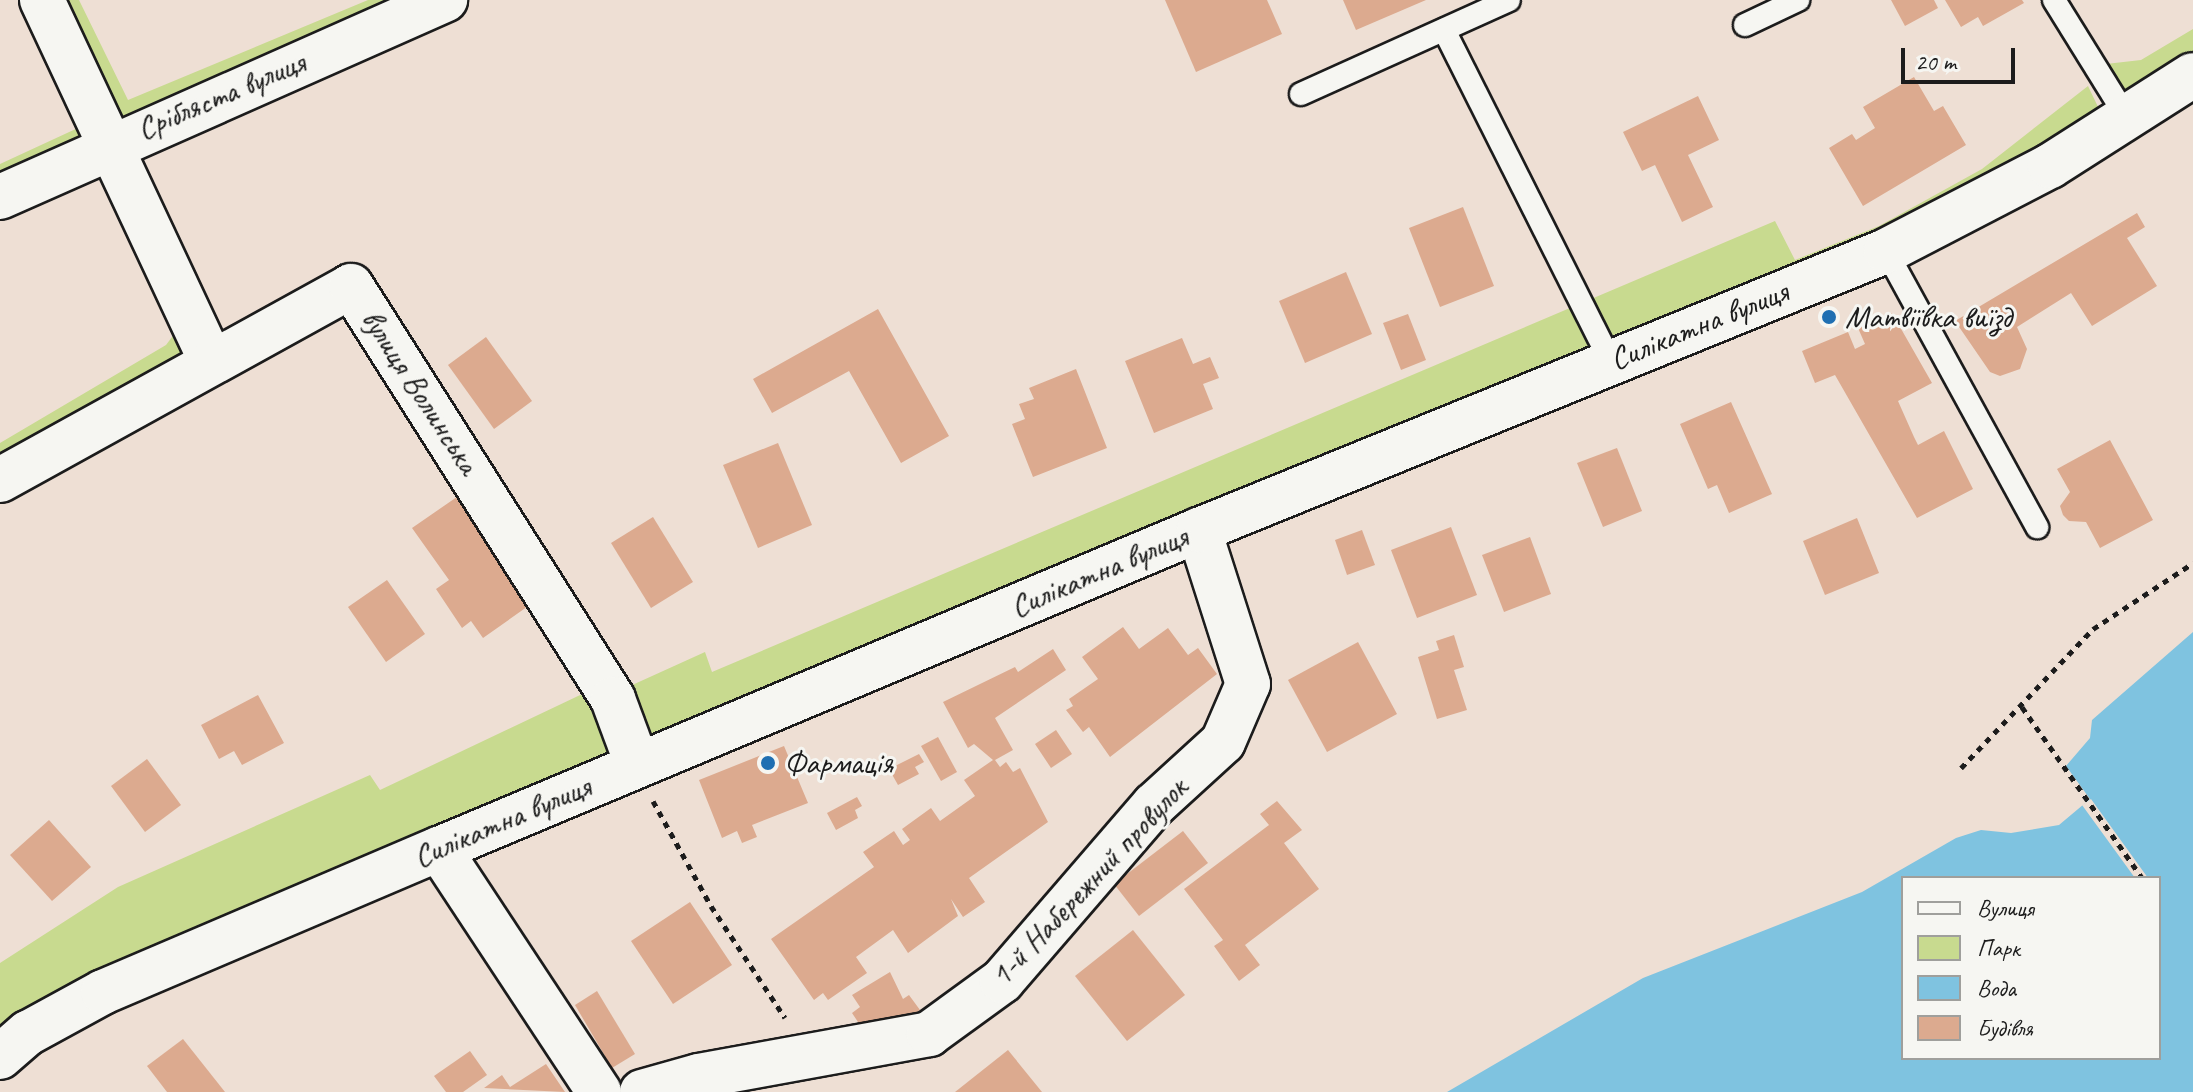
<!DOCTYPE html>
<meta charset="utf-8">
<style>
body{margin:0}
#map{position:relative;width:2193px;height:1092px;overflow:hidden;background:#eedfd4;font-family:Caveat,sans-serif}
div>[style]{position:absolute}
.green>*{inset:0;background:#c8da8f}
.water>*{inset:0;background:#7fc3e0}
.pier>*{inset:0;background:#eedfd4}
.building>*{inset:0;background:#dcaa8f}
.path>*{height:5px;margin-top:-2.5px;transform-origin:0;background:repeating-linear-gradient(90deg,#1c1c1c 0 6px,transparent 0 12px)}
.roads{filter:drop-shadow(2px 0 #1c1c1c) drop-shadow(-2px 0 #1c1c1c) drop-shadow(0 2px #1c1c1c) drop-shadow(0 -2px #1c1c1c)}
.service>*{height:22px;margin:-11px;padding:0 11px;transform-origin:11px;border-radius:11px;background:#f6f6f2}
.minor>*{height:44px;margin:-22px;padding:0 22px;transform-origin:22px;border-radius:22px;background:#f6f6f2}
.tertiary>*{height:44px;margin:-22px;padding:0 22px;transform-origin:22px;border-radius:22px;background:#f6f6f2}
.dots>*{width:22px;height:22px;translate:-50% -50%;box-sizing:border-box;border:4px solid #f6f6f2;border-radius:50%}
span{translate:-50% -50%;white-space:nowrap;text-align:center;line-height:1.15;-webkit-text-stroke:6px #f6f6f2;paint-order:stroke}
.street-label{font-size:32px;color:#1c1c1c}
.poi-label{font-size:32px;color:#1c1c1c}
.left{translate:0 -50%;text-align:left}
.legend{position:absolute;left:1901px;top:876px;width:260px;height:184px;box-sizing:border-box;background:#f6f6f2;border:2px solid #9f9f9c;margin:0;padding:10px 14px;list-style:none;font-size:24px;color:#1c1c1c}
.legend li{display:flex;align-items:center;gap:16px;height:40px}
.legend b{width:40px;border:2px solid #9f9f9c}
.scale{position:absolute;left:1901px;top:48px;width:114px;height:36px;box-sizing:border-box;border:4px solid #1c1c1c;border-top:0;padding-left:10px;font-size:24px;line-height:28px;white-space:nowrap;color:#1c1c1c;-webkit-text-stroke:6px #f6f6f2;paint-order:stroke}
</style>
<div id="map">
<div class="green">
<i style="clip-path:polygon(20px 0,33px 0,96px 144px,0 201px,0 164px,80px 127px)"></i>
<i style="clip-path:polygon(48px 0,79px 0,128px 100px,368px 0,449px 0,128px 132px)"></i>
<i style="clip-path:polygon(2193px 29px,2193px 58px,2133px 95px,2118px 90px,2097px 65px,2141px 60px)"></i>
<i style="clip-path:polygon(2088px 86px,2100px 111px,1979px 201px,657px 751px,619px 691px,705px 652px,712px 672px,1775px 221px,1795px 260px,1879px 226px,1982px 169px)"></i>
<i style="clip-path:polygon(181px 325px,187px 363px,0 485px,0 443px,166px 345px)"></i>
<i style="clip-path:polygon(597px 687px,627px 751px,0 1030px,0 963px,118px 887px,370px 775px,380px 790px)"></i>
</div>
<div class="water">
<i style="clip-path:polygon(evenodd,2193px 632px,2193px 1092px,1447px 1092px,1643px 978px,1862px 892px,1956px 838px,1981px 830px,2011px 833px,2059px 825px,2090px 799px,2066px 766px,2090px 738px,2092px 720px,2193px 632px,1903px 878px,2159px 878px,2159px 1058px,1903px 1058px,1903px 878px)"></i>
</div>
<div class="pier">
<i style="clip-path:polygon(2091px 799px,2148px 878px,2149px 878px,2135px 878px,2082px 805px)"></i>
</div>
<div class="building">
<i style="clip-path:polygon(1165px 0,1267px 0,1282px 34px,1196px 72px)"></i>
<i style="clip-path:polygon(1343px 0,1426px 0,1356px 30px)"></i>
<i style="clip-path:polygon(1891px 0,1934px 0,1938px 8px,1905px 26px)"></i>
<i style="clip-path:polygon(1945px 0,2022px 0,2024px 3px,1983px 26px,1978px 17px,1961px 27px)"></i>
<i style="clip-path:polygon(1914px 77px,1934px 111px,1943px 106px,1966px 145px,1863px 206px,1829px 148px,1852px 134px,1856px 140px,1875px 128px,1863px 107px)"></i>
<i style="clip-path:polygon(1698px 96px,1719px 140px,1688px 155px,1713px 207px,1682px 222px,1655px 165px,1642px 171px,1623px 132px)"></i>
<i style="clip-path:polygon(1463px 207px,1494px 286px,1440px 307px,1409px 228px)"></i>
<i style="clip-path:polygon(2137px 213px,2145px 227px,2127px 238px,2157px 286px,2092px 326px,2071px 293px,2017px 327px,2027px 349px,2020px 369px,2000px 376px,1990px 372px,1955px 321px)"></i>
<i style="clip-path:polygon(1346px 272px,1372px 334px,1305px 363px,1279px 301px)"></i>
<i style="clip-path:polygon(878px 309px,949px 436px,901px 463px,849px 371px,772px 413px,753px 379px)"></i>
<i style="clip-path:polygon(1892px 313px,1932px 383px,1898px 401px,1914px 437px,1918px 445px,1944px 431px,1973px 489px,1917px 518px,1835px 375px,1815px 383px,1802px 351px,1848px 332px,1855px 349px,1865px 344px,1858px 328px)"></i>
<i style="clip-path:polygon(1408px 314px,1426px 360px,1401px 370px,1383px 323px)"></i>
<i style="clip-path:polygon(486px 337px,532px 401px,494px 429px,448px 365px)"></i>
<i style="clip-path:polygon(1182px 338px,1193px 364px,1210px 357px,1219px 378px,1203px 384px,1213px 409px,1154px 433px,1125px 361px)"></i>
<i style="clip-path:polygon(1076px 369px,1107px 448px,1033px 477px,1012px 424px,1025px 419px,1019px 404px,1034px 399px,1029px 388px)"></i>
<i style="clip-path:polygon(1731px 402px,1772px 494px,1729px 513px,1717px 485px,1708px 489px,1680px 424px)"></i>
<i style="clip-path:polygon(2110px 440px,2153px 520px,2100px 548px,2086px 522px,2069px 521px,2063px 515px,2060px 506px,2070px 492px,2057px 469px)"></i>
<i style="clip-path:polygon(778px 443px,812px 525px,758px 548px,723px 465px)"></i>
<i style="clip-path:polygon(1617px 448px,1642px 511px,1603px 527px,1577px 463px)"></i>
<i style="clip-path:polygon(467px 490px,541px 597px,483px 638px,471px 621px,462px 628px,436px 589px,449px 580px,412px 528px)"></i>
<i style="clip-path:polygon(653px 517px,693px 582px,651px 608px,611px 543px)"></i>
<i style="clip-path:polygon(1857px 518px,1879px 573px,1825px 595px,1803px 541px)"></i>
<i style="clip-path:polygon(1451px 527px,1477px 595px,1417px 618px,1391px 550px)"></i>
<i style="clip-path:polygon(1362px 530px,1375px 565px,1347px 575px,1335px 540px)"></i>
<i style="clip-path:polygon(1530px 537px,1551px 594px,1504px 612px,1482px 555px)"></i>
<i style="clip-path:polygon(387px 580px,425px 634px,386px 662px,348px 607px)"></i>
<i style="clip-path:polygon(1123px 627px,1139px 649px,1168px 628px,1188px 655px,1198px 648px,1217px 674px,1110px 757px,1089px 727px,1083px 732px,1066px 710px,1073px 706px,1069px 699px,1098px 679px,1082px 657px)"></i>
<i style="clip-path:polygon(1454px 635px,1464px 667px,1454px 670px,1467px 710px,1437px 719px,1418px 657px,1439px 650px,1436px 641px)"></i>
<i style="clip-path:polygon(1358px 642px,1397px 714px,1327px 752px,1288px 680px)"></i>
<i style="clip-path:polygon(1053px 649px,1066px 670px,995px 718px,1013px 750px,995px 760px,1000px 767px,1006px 762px,1013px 772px,1020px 768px,1048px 822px,969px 878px,985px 902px,963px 917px,951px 899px,958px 916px,908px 953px,893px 930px,856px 957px,867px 973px,828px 1000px,823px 993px,814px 1000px,771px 939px,874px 867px,863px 852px,894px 831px,903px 845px,910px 840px,902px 829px,931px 808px,940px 821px,975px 796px,964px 780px,993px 760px,974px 744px,968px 748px,943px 702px,1015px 667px,1018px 672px)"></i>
<i style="clip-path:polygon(258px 695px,284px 743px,242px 765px,234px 751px,219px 759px,201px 725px)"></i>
<i style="clip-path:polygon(1056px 730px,1072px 754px,1051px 768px,1035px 744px)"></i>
<i style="clip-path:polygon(938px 737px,957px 772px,941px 781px,921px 746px)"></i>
<i style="clip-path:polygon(784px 746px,808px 803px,752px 825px,757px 837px,742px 843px,737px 831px,722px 838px,699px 780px)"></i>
<i style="clip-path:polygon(919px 754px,924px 762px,915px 767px,919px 774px,898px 785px,889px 769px)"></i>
<i style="clip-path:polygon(147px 759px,181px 805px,145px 832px,111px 786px)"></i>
<i style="clip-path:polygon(857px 797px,862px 806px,855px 810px,858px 818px,836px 830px,827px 813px)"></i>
<i style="clip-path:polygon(1277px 801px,1302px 830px,1284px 843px,1319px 889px,1245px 945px,1260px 965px,1239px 981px,1214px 946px,1223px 940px,1184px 889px,1269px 825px,1260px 814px)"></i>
<i style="clip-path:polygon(49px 820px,91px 867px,52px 901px,10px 855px)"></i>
<i style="clip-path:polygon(1183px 831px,1208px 863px,1139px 916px,1114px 884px)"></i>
<i style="clip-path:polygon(690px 902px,732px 965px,673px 1004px,631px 941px)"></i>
<i style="clip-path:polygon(1133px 930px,1185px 995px,1127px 1041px,1075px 976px)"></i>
<i style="clip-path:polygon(890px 972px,903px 999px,909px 995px,920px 1010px,883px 1034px,874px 1020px,862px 1028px,852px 1013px,860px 1007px,852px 995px)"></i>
<i style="clip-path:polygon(597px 991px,635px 1054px,612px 1068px,575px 1005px)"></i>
<i style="clip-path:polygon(183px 1039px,225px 1092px,167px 1092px,147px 1066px)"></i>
<i style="clip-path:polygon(1008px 1050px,1042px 1092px,955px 1092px)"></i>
<i style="clip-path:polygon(470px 1051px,487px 1075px,463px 1092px,446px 1092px,434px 1076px)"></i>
<i style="clip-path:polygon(546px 1064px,565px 1092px,484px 1088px,502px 1075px,510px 1087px)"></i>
</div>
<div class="path">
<i style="left:2022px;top:707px;width:209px;rotate:54.9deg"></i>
<i style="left:1961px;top:768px;width:192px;rotate:-46.5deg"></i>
<i style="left:2093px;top:629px;width:120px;rotate:-33.4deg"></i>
<i style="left:653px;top:801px;width:120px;rotate:61.1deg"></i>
<i style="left:711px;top:906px;width:134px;rotate:56.5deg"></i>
</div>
<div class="roads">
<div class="service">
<i style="left:2054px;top:0;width:137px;rotate:58.2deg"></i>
<i style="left:1745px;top:25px;width:59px;rotate:-25.3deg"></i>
<i style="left:1444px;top:30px;width:372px;rotate:63.3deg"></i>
<i style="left:1301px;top:94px;width:228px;rotate:-24.3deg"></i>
<i style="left:1886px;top:251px;width:315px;rotate:61.3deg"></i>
</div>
<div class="minor">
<i style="left:42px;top:0;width:396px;rotate:64.9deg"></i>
<i style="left:0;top:197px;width:487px;rotate:-23.9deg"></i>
<i style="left:0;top:480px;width:401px;rotate:-28.9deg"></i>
<i style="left:351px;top:286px;width:489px;rotate:57.6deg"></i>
<i style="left:613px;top:699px;width:69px;rotate:69.7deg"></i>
<i style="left:439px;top:849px;width:291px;rotate:56.6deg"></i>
<i style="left:642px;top:1092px;width:59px;rotate:-15.7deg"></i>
<i style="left:699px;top:1076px;width:234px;rotate:-10.3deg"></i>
<i style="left:929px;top:1034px;width:90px;rotate:-36deg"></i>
<i style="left:1002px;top:981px;width:233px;rotate:-49.2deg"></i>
<i style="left:1154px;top:805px;width:93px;rotate:-42.4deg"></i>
<i style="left:1223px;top:742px;width:63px;rotate:-66.7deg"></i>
<i style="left:1248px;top:684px;width:162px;rotate:-107.7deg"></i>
</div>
<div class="tertiary">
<i style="left:0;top:1057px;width:37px;rotate:-41deg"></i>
<i style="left:28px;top:1033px;width:85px;rotate:-28.7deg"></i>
<i style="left:103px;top:992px;width:365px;rotate:-23.1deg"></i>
<i style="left:439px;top:849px;width:824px;rotate:-22.77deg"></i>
<i style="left:1199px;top:530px;width:741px;rotate:-22.1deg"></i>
<i style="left:1886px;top:251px;width:185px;rotate:-27.4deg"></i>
<i style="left:2050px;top:166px;width:169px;rotate:-32.5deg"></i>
</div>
</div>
<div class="dots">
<i style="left:1829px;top:317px;background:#1f6fb2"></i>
<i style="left:768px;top:763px;background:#1f6fb2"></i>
</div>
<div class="street-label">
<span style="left:221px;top:96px;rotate:-23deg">Срібляста вулиця</span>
<span style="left:1699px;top:326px;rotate:-22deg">Силікатна вулиця</span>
<span style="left:420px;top:392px;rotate:57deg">вулиця Волинська</span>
<span style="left:1099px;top:572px;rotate:-23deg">Силікатна вулиця</span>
<span style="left:502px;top:822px;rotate:-23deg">Силікатна вулиця</span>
<span style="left:1089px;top:882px;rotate:-47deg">1-й Набережний провулок</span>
</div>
<div class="poi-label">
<span class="left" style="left:1845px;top:317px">Матвіївка виїзд</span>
<span class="left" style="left:784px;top:763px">Фармація</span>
</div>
<ul class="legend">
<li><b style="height:10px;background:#f6f6f2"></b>Вулиця</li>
<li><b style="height:22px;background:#c8da8f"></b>Парк</li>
<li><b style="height:22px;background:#7fc3e0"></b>Вода</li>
<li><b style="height:22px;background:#dcaa8f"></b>Будівля</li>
</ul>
<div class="scale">20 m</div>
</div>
